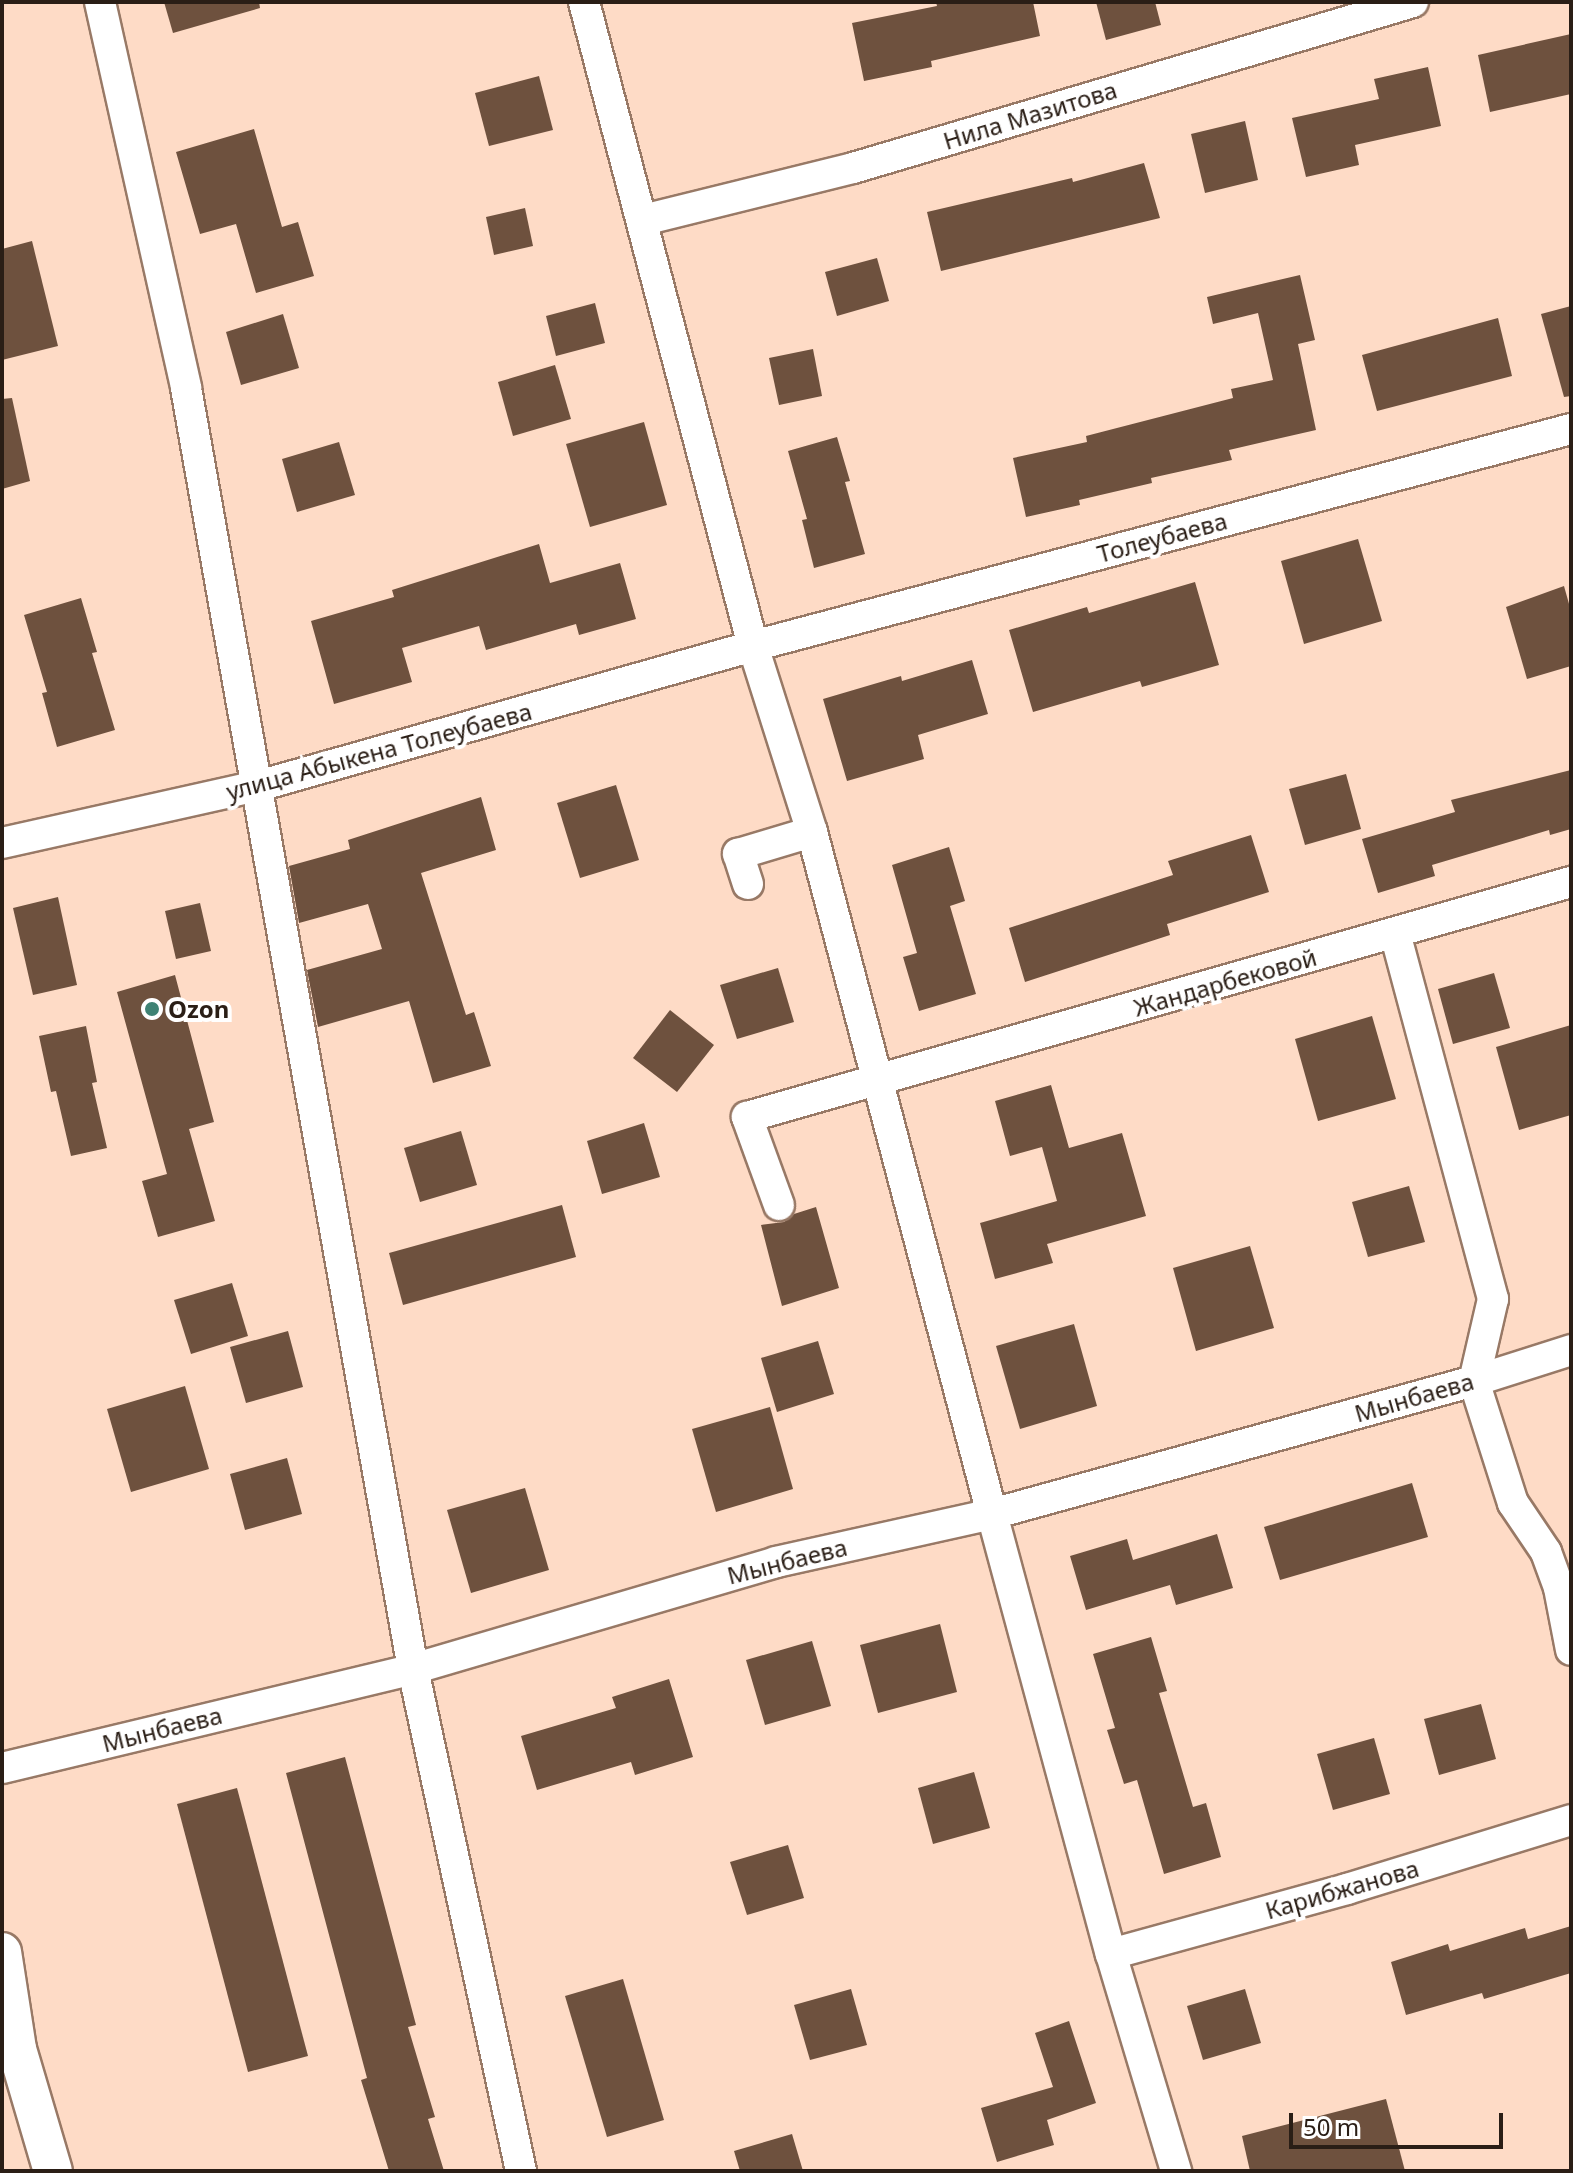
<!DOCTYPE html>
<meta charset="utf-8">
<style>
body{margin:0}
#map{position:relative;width:1573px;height:2173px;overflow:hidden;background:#fedbc6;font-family:"Noto Sans",sans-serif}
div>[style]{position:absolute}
.building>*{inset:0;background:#6e513e}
.roads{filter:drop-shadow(2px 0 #987966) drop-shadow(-2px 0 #987966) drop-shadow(0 2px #987966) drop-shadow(0 -2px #987966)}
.minor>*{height:30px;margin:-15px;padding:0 15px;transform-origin:15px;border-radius:15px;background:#fff}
.major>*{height:38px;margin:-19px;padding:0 19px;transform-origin:19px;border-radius:19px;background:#fff}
.dots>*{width:22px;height:22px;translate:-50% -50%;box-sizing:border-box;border:4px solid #fff;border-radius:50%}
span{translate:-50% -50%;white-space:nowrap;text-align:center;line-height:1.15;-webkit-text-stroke:8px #fff;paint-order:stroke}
.street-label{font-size:24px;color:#2a1e16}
.poi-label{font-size:24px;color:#2a1e16;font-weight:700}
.left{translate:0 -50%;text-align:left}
.frame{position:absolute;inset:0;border:4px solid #2a1e16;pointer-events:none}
.scale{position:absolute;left:1289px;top:2113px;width:214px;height:36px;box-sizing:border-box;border:4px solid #2a1e16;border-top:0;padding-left:10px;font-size:24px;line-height:28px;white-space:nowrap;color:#2a1e16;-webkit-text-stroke:6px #fff;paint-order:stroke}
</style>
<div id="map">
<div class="building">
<i style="clip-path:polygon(164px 2px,259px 2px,260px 8px,173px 33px)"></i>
<i style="clip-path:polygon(936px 2px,1033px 2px,1040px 36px,931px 61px,932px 67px,864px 81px,852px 23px,937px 6px)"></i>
<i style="clip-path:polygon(1096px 2px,1155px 2px,1161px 25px,1106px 40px)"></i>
<i style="clip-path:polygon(1571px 34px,1571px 94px,1490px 112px,1478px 55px)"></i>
<i style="clip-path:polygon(1428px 67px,1441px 126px,1355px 145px,1359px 165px,1306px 177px,1292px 118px,1379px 99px,1374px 79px)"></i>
<i style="clip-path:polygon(539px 76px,553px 130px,489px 146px,475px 93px)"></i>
<i style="clip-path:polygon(1245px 121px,1258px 180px,1205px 193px,1191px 134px)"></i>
<i style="clip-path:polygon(254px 129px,282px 227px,298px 222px,314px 276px,256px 293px,236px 224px,200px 234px,176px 152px)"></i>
<i style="clip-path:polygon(1144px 163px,1160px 218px,941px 271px,927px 212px,1072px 178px,1073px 182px)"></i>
<i style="clip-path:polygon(525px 208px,533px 246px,494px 255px,486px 217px)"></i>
<i style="clip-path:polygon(32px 241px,58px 346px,2px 360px,2px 249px)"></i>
<i style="clip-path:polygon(877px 258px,889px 301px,837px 316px,825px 272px)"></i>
<i style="clip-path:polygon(1300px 275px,1315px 340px,1298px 344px,1316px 430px,1229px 450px,1232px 460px,1151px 478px,1152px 483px,1079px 500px,1080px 505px,1026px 517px,1013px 458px,1087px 442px,1086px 436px,1233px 398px,1231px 389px,1273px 380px,1258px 313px,1213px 324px,1207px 297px)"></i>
<i style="clip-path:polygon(595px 303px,605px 343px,556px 356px,546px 316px)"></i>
<i style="clip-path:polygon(1571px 306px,1571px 396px,1564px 397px,1541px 314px)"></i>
<i style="clip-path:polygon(283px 314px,299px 368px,241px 385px,226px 332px)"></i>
<i style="clip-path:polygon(1498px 318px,1512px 376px,1377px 411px,1362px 355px)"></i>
<i style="clip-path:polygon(813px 349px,822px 396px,779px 405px,769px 358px)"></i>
<i style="clip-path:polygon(555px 365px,571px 419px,513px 436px,498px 382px)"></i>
<i style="clip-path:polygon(12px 398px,30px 481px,2px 489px,2px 399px)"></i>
<i style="clip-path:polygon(644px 422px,667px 505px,590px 527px,566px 444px)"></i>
<i style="clip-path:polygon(837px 437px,850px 481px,845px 482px,865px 554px,814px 568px,802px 520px,807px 519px,788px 451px)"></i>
<i style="clip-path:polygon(339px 442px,355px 495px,297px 512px,282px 459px)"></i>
<i style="clip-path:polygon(1358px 539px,1382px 621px,1304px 644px,1281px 561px)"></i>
<i style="clip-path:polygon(539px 544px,550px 583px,620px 563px,636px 619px,579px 635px,576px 624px,486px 650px,479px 626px,402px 648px,412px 682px,334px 704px,311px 621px,394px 597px,392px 590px)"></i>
<i style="clip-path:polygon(1195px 582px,1219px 665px,1142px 687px,1140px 681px,1033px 712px,1009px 630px,1087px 607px,1089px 613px)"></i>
<i style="clip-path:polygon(1564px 586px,1571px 611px,1571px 666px,1527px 679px,1506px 607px)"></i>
<i style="clip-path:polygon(81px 598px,97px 652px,92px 653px,115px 730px,57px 747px,42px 693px,47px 692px,24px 615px)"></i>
<i style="clip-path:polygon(972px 660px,988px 714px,918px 735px,924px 759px,847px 781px,823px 699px,901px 676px,902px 681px)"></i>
<i style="clip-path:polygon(1571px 770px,1571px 829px,1550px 835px,1549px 830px,1432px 865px,1435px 876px,1378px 893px,1362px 839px,1455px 812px,1451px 800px)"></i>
<i style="clip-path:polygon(1346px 774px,1361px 829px,1305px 845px,1289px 789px)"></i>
<i style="clip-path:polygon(616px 785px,639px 860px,580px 878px,557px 803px)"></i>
<i style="clip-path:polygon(481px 797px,496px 850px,421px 873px,466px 1015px,474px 1012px,491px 1066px,433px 1083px,409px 1001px,318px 1027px,307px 970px,382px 949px,368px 904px,299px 923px,289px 866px,350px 849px,348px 840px)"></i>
<i style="clip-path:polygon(1251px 835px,1269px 892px,1167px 924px,1170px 935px,1025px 982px,1009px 928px,1173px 875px,1168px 861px)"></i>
<i style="clip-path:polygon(949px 847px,965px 901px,950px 906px,976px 994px,919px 1011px,903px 957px,917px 953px,892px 865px)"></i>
<i style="clip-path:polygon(58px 897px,77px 985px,33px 995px,13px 908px)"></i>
<i style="clip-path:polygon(200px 903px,211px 951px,176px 959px,165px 911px)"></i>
<i style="clip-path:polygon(778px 968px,794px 1022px,737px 1039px,720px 985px)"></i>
<i style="clip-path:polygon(1494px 973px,1510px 1028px,1453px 1044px,1438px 989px)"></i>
<i style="clip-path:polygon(175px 975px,214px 1122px,189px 1129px,215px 1221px,158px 1237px,142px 1181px,167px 1174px,117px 992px)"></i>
<i style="clip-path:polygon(670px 1010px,714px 1045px,677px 1092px,633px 1058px)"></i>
<i style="clip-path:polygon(1372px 1016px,1396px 1099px,1318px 1121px,1295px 1039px)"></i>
<i style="clip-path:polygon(1571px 1025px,1571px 1115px,1519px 1130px,1496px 1047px)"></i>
<i style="clip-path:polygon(86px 1026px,97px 1082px,92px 1083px,107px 1148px,71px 1156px,56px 1091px,51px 1092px,39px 1036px)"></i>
<i style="clip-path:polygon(1051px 1085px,1069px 1148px,1122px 1133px,1146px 1216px,1047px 1244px,1053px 1263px,995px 1279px,980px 1223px,1057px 1201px,1042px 1147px,1010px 1156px,995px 1101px)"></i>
<i style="clip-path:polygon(644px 1123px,660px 1177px,602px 1194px,587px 1141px)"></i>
<i style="clip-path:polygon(461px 1131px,477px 1185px,420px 1202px,404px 1148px)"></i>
<i style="clip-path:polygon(1409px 1186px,1425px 1242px,1368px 1257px,1352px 1202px)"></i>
<i style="clip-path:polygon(562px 1205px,576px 1257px,403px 1305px,389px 1253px)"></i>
<i style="clip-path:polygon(816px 1207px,839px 1288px,782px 1306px,761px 1225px,784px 1222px,794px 1214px)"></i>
<i style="clip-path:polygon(1250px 1246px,1274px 1328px,1196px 1351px,1173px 1268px)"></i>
<i style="clip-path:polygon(232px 1283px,248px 1336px,191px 1354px,174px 1300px)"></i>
<i style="clip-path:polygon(1074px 1324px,1097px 1406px,1020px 1429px,996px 1346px)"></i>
<i style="clip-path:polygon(288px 1331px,303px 1387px,246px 1403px,230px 1347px)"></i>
<i style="clip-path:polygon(818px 1341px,834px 1394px,777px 1412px,761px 1358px)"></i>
<i style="clip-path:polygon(185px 1386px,209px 1469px,131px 1492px,107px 1409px)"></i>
<i style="clip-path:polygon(770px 1407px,793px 1489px,716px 1512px,692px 1429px)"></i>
<i style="clip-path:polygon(287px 1458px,302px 1514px,245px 1530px,230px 1474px)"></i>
<i style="clip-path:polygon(1412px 1483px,1428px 1537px,1280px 1580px,1264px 1527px)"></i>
<i style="clip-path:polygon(525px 1488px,549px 1570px,471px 1593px,447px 1510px)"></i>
<i style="clip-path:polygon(1217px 1534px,1233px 1588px,1176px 1605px,1170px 1585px,1086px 1610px,1070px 1556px,1127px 1539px,1133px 1560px)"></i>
<i style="clip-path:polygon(940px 1624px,957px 1692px,878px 1713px,860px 1645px)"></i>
<i style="clip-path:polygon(1151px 1637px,1167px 1691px,1159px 1693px,1193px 1807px,1206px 1803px,1221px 1857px,1164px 1874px,1137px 1780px,1124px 1784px,1107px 1730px,1115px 1728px,1093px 1654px)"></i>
<i style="clip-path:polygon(812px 1641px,831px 1706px,765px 1725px,746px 1660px)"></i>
<i style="clip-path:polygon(669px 1679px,693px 1757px,635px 1775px,631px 1762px,537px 1790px,521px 1736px,616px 1708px,612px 1697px)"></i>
<i style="clip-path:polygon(1481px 1704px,1496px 1759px,1439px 1775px,1424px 1719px)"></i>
<i style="clip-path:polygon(1374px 1738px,1390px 1794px,1333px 1810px,1317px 1754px)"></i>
<i style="clip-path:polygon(345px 1757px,416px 2025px,408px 2027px,435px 2117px,428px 2119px,444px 2171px,389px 2171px,361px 2080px,367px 2078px,286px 1773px)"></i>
<i style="clip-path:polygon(974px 1772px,990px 1828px,933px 1844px,918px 1788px)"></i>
<i style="clip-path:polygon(237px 1788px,308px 2056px,248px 2072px,177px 1804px)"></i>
<i style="clip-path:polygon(788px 1845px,804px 1898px,747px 1915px,730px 1862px)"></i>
<i style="clip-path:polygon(1571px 1926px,1571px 1973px,1484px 1999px,1482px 1993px,1406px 2015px,1391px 1962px,1448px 1944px,1450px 1951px,1525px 1928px,1528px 1939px)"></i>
<i style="clip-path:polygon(623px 1979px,664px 2120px,607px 2137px,565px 1996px)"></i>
<i style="clip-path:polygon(851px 1989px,867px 2045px,810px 2060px,794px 2005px)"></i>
<i style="clip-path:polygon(1245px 1989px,1261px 2043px,1203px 2060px,1187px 2006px)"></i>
<i style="clip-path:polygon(1069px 2021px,1096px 2103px,1047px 2120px,1054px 2145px,997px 2162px,981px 2108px,1053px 2087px,1035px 2033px)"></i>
<i style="clip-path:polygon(1386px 2099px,1405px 2171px,1250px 2171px,1242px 2136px)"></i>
<i style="clip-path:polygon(792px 2134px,803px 2171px,740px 2171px,734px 2151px)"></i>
</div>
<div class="roads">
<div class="minor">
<i style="left:100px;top:2px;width:395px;rotate:77.4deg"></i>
<i style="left:186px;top:388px;width:1301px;rotate:79.95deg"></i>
<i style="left:413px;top:1669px;width:513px;rotate:77.86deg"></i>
<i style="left:584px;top:2px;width:666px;rotate:75.3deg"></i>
<i style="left:753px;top:646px;width:195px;rotate:72.4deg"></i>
<i style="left:812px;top:832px;width:705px;rotate:75.22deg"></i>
<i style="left:992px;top:1514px;width:456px;rotate:74.9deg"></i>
<i style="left:1111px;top:1954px;width:227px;rotate:73.3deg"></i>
<i style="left:643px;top:220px;width:216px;rotate:-13.9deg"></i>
<i style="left:853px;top:168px;width:584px;rotate:-16.51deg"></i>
<i style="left:2px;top:843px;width:262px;rotate:-12.6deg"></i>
<i style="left:258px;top:786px;width:514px;rotate:-15.79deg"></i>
<i style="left:753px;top:646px;width:846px;rotate:-14.86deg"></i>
<i style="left:748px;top:884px;width:32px;rotate:-108deg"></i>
<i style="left:738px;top:854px;width:77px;rotate:-16.6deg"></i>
<i style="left:1395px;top:933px;width:379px;rotate:75deg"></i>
<i style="left:1493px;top:1299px;width:84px;rotate:103deg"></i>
<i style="left:1474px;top:1381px;width:128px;rotate:72.3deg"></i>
<i style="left:1513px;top:1503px;width:59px;rotate:56deg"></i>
<i style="left:1546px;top:1552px;width:38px;rotate:70deg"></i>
<i style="left:1559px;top:1588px;width:63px;rotate:79deg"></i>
<i style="left:779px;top:1205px;width:94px;rotate:-110deg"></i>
<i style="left:747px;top:1117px;width:857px;rotate:-15.92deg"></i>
<i style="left:2px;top:1768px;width:423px;rotate:-13.5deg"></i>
<i style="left:413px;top:1669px;width:378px;rotate:-16.4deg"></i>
<i style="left:776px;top:1562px;width:221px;rotate:-12.5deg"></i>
<i style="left:992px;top:1514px;width:500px;rotate:-15.43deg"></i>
<i style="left:1474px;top:1381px;width:102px;rotate:-17.7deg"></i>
<i style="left:1111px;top:1954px;width:245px;rotate:-15.4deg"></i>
<i style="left:1347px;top:1889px;width:234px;rotate:-17.1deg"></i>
</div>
<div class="major">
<i style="left:2px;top:1952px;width:98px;rotate:81.2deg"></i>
<i style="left:17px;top:2049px;width:127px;rotate:73.6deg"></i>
</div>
</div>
<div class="dots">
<i style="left:152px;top:1009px;background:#3f8274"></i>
</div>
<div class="street-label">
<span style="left:1030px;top:115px;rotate:-17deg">Нила Мазитова</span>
<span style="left:1162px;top:537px;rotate:-15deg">Толеубаева</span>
<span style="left:379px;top:751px;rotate:-15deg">улица Абыкена Толеубаева</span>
<span style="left:1225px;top:982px;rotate:-16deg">Жандарбековой</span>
<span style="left:1414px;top:1397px;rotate:-16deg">Мынбаева</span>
<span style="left:787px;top:1561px;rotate:-14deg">Мынбаева</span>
<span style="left:162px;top:1729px;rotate:-14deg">Мынбаева</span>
<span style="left:1342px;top:1889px;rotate:-16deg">Карибжанова</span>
</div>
<div class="poi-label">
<span class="left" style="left:168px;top:1009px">Ozon</span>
</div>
<div class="frame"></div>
<div class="scale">50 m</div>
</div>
